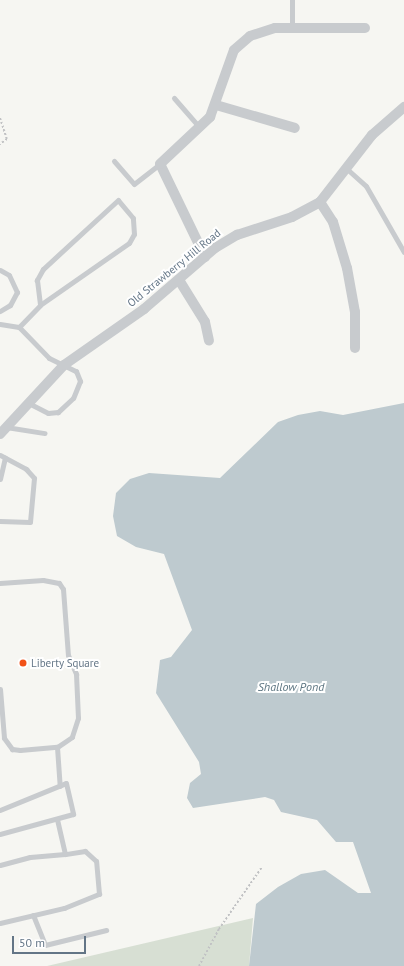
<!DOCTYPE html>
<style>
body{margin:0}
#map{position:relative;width:404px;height:966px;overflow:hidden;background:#f6f6f2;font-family:"PT Sans",sans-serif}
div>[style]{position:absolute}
.green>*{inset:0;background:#d7dfd3}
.water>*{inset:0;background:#becacf}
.path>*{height:2px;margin-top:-1px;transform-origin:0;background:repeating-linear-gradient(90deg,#c1c2c4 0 2px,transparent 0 4px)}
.lane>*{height:5px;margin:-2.5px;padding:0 2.5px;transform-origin:2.5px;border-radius:2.5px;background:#c8cbce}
.street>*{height:10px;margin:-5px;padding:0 5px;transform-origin:5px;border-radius:5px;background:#c8cbce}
.dots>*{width:11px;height:11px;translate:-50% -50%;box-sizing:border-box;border:2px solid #fff;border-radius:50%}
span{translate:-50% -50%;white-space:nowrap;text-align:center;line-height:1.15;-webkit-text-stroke:4px #fff;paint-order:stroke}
.street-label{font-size:11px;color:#637586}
.poi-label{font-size:11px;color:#637586}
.left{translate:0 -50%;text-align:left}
.water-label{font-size:12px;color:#5f7783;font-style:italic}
.scale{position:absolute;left:12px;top:936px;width:74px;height:18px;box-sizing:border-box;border:2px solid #637586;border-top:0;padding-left:5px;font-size:12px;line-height:14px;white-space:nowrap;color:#637586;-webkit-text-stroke:3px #fff;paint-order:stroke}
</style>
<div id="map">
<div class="green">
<i style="clip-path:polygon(253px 918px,249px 966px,47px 966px)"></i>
</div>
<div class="water">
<i style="clip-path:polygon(404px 403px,404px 966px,249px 966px,256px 904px,278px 887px,301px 874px,325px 870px,358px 893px,371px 893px,353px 842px,336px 842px,317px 820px,281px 812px,274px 800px,265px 797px,193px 808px,187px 798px,190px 783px,201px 774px,199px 762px,156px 693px,160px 660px,171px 657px,192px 630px,164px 554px,136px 547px,117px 536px,113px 516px,116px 493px,130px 479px,149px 473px,220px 478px,278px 422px,298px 415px,320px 411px,343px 415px)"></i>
</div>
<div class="path">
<i style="left:0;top:118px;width:22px;rotate:72deg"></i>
<i style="left:7px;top:139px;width:9px;rotate:144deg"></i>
<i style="left:199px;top:966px;width:42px;rotate:-61.6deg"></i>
<i style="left:219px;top:929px;width:75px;rotate:-55.3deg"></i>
</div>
<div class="lane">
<i style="left:292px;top:0;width:28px;rotate:90deg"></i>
<i style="left:174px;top:98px;width:38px;rotate:49deg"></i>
<i style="left:114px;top:161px;width:30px;rotate:49deg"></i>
<i style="left:134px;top:184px;width:33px;rotate:-38deg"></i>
<i style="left:347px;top:169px;width:25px;rotate:42deg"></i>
<i style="left:366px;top:186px;width:76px;rotate:60.1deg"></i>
<i style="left:0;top:270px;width:10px;rotate:29deg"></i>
<i style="left:9px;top:275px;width:19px;rotate:65deg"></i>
<i style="left:17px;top:292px;width:15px;rotate:118deg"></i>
<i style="left:10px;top:305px;width:12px;rotate:149deg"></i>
<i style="left:0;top:324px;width:19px;rotate:9deg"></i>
<i style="left:19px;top:327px;width:30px;rotate:-46deg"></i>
<i style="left:40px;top:305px;width:108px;rotate:-34.9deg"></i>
<i style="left:129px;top:243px;width:10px;rotate:-61deg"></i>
<i style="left:134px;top:234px;width:16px;rotate:-94deg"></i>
<i style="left:133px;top:218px;width:23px;rotate:-130deg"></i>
<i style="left:118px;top:200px;width:102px;rotate:137.4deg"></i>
<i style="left:43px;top:269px;width:13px;rotate:119deg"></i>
<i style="left:37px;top:280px;width:25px;rotate:83deg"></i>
<i style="left:19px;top:327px;width:43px;rotate:45.9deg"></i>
<i style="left:49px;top:358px;width:30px;rotate:26deg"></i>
<i style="left:76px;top:371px;width:11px;rotate:68deg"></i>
<i style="left:80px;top:381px;width:18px;rotate:112deg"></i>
<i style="left:73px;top:398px;width:21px;rotate:137deg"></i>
<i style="left:58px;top:412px;width:10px;rotate:174deg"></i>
<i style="left:48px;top:413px;width:22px;rotate:-153deg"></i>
<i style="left:6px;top:427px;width:39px;rotate:9deg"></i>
<i style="left:0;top:455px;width:30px;rotate:28deg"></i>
<i style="left:26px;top:469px;width:12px;rotate:48deg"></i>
<i style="left:34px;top:478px;width:44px;rotate:95.2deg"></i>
<i style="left:30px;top:522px;width:30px;rotate:-178deg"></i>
<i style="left:0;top:479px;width:22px;rotate:-77deg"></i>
<i style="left:0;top:583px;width:43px;rotate:-4deg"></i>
<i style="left:43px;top:580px;width:16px;rotate:11deg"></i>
<i style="left:59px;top:583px;width:7px;rotate:56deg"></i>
<i style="left:63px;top:589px;width:66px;rotate:85.7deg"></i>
<i style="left:68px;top:655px;width:21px;rotate:67deg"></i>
<i style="left:76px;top:674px;width:44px;rotate:87.4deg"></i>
<i style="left:78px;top:718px;width:20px;rotate:108deg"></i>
<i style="left:72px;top:737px;width:18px;rotate:146deg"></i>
<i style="left:0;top:689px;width:49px;rotate:85.3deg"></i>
<i style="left:4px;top:738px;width:14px;rotate:54deg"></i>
<i style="left:12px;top:749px;width:8px;rotate:7deg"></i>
<i style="left:20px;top:750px;width:37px;rotate:-5deg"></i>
<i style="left:57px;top:747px;width:39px;rotate:86deg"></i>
<i style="left:0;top:810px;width:71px;rotate:-22.2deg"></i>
<i style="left:66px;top:783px;width:32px;rotate:77deg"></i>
<i style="left:73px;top:814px;width:76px;rotate:164.7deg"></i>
<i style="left:0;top:865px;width:31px;rotate:-15deg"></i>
<i style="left:30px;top:857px;width:35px;rotate:-5deg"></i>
<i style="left:33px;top:915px;width:32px;rotate:68deg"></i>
<i style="left:45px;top:945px;width:63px;rotate:-13.8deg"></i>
<i style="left:0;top:923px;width:66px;rotate:-13.2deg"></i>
<i style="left:64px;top:908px;width:38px;rotate:-22deg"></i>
<i style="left:99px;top:894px;width:33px;rotate:-95deg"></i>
<i style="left:96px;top:861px;width:15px;rotate:-138deg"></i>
<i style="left:85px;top:851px;width:20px;rotate:171deg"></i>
<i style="left:65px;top:854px;width:36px;rotate:-103deg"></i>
</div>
<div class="street">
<i style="left:216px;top:105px;width:82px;rotate:16.2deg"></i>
<i style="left:320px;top:202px;width:24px;rotate:57deg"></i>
<i style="left:333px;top:222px;width:48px;rotate:73.1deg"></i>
<i style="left:347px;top:268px;width:45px;rotate:79.7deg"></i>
<i style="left:355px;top:312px;width:36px;rotate:90deg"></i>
<i style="left:205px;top:257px;width:103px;rotate:-115.8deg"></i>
<i style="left:160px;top:164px;width:69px;rotate:-43.2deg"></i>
<i style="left:210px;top:117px;width:71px;rotate:-70.3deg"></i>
<i style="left:234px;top:50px;width:21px;rotate:-41deg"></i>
<i style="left:250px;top:36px;width:26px;rotate:-18deg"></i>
<i style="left:275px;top:28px;width:90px"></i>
<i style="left:179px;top:280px;width:49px;rotate:58.2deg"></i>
<i style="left:205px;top:322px;width:19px;rotate:78deg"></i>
<i style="left:0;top:434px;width:94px;rotate:-47.2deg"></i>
<i style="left:64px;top:365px;width:98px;rotate:-35deg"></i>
<i style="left:144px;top:309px;width:94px;rotate:-40.7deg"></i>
<i style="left:215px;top:248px;width:26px;rotate:-31deg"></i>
<i style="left:237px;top:235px;width:58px;rotate:-18.1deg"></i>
<i style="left:292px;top:217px;width:32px;rotate:-28deg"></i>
<i style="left:320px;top:202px;width:85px;rotate:-52.2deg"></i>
<i style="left:372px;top:135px;width:43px;rotate:-41.2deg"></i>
</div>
<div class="dots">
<i style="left:23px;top:663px;background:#f15218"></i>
</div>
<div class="street-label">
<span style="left:174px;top:268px;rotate:-39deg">Old Strawberry Hill Road</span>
</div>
<div class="poi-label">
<span class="left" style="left:31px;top:663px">Liberty Square</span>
</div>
<div class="water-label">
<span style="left:291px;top:687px">Shallow Pond</span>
</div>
<div class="scale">50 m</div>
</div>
